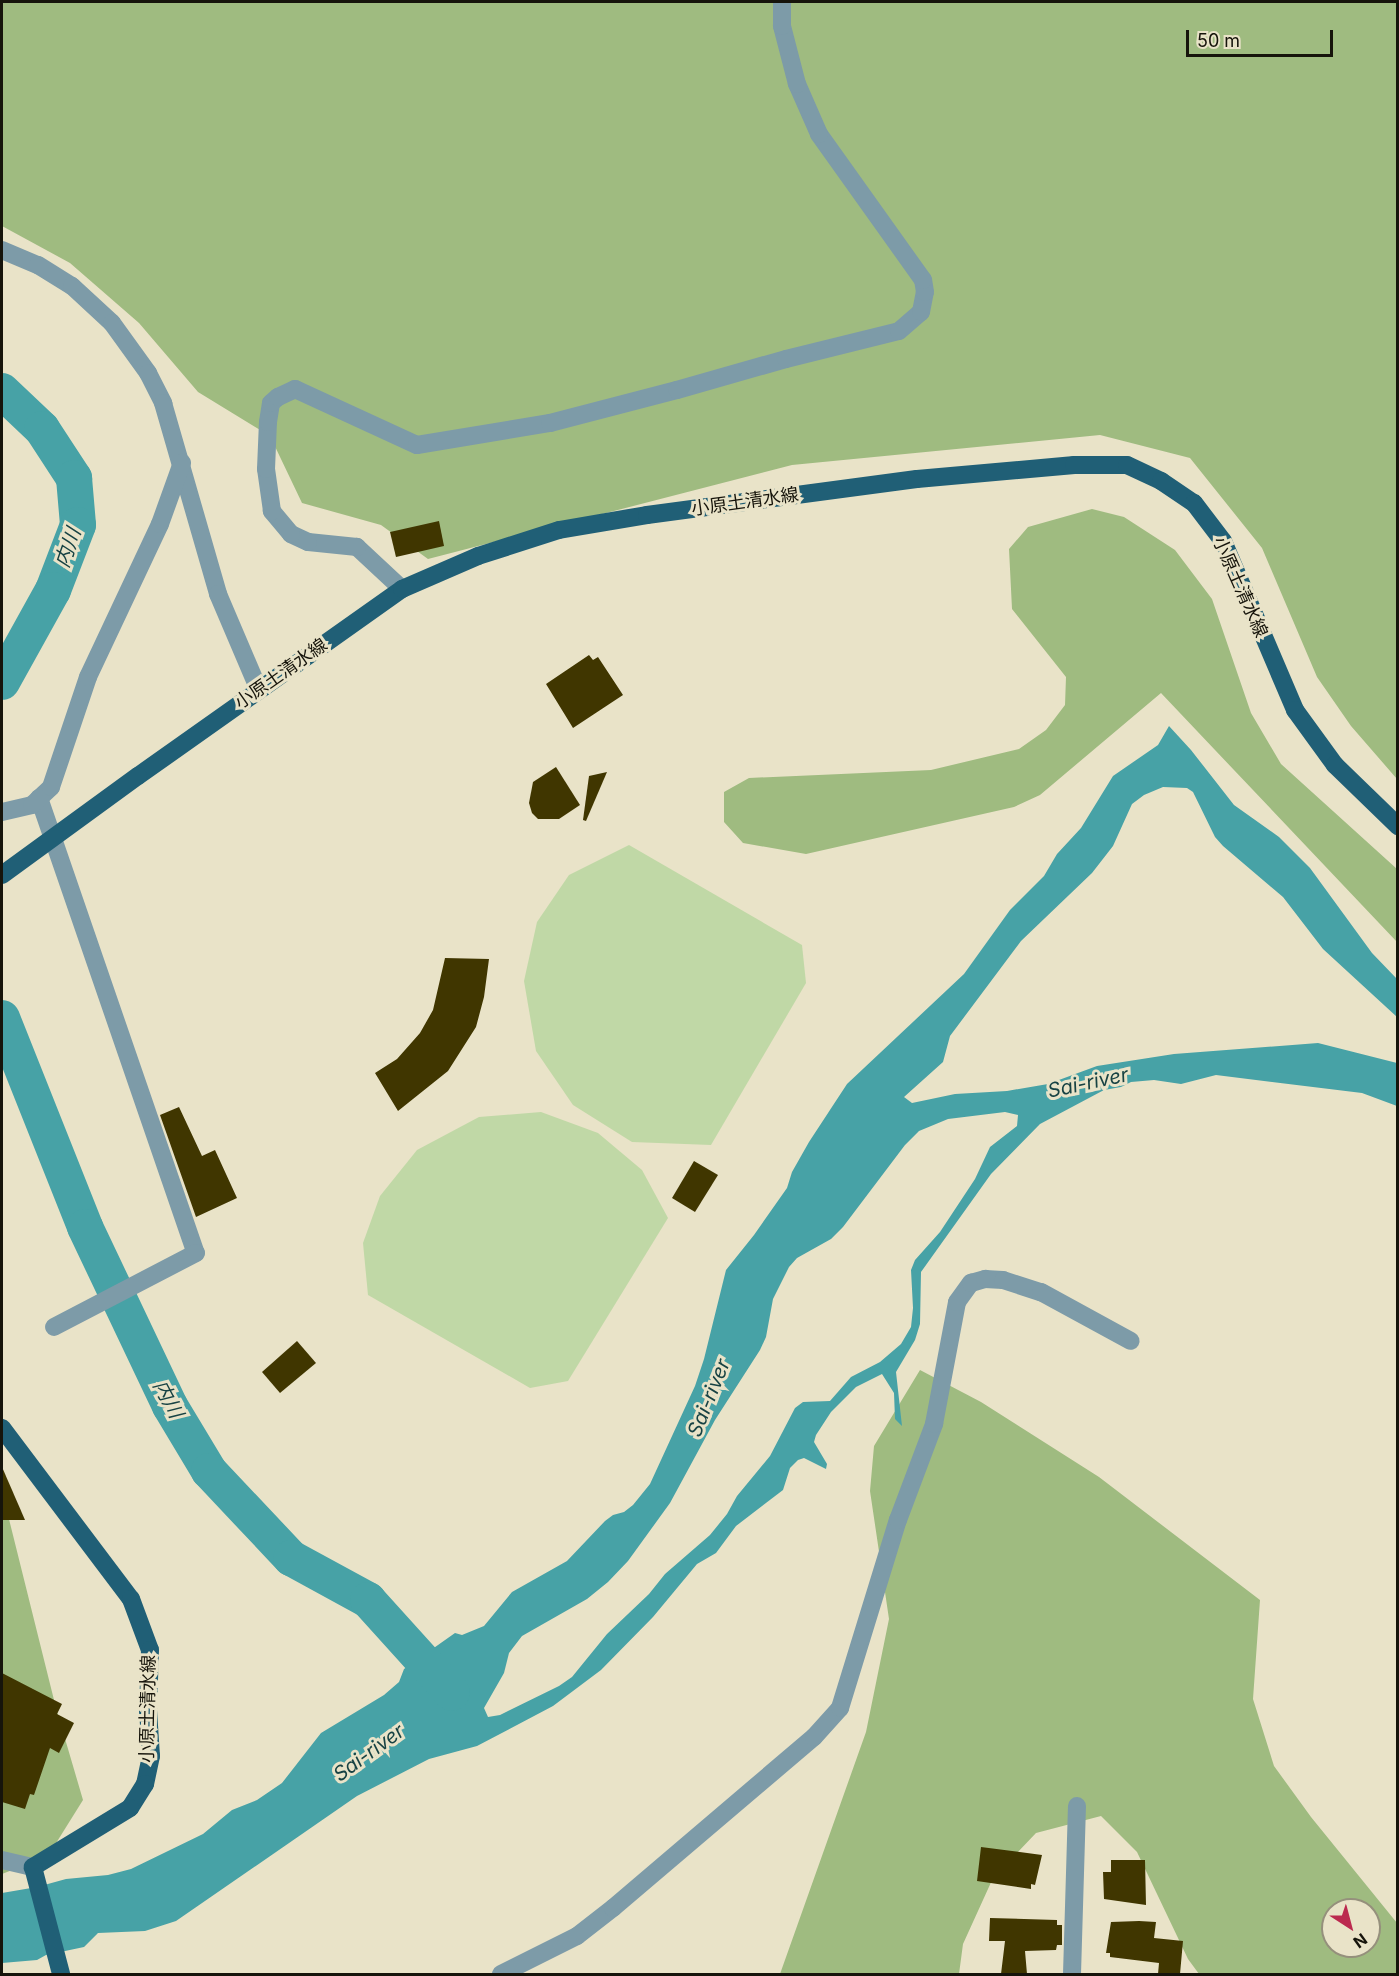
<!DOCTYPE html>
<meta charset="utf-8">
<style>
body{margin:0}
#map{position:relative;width:1399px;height:1976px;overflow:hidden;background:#e9e3c8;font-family:Inter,"Noto Sans JP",sans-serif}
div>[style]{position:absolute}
.green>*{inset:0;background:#c0d8a6}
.forest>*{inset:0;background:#9fbb80}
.water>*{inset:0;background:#47a2a6}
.river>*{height:36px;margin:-18px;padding:0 18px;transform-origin:18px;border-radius:18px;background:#47a2a6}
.building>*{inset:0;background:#403600}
.minor>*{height:18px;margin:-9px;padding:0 9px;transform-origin:9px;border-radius:9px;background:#7d9ba8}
.major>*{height:18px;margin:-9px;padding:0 9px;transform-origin:9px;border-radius:9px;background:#205f76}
.major-bridge>*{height:18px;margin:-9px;padding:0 9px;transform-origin:9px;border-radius:9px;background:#205f76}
span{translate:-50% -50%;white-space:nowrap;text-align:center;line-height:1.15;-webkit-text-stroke:6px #e9e3c8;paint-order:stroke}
.street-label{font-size:18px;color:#16140b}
.water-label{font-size:20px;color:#174243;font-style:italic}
.frame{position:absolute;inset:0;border:3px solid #16140b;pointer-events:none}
.north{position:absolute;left:1321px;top:1898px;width:60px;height:60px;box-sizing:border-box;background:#e9e3c8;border:2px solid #95907c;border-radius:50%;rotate:144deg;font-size:16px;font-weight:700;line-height:24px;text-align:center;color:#16140b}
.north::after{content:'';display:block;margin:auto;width:21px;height:27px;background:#bb2a4f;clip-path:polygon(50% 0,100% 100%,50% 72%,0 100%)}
.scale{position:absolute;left:1186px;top:30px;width:147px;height:27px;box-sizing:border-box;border:3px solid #16140b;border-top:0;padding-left:8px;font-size:18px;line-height:21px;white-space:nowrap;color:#16140b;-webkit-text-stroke:4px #e9e3c8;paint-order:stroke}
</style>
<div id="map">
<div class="green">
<i style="clip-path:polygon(629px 845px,802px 945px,806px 983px,711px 1145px,632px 1142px,573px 1105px,536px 1051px,524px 981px,537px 922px,569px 875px)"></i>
<i style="clip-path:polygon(541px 1112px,598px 1133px,642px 1170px,668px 1218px,568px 1381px,530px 1388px,368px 1295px,363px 1243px,380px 1196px,417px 1150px,479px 1117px)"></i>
</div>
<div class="forest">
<i style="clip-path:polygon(2px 2px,1397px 2px,1397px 779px,1351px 726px,1317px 677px,1262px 548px,1190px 458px,1100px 435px,792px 465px,428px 559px,381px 525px,302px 503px,270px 436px,198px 392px,139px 323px,70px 263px,2px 226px)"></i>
<i style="clip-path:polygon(1092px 509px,1124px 517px,1175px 550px,1212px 599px,1251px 713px,1281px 764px,1397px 869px,1397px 942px,1161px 693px,1040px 795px,1014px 807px,806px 854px,743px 843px,724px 822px,724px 792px,749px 778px,931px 770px,1019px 749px,1046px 730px,1065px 705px,1066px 677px,1012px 609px,1009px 549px,1028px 527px)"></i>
<i style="clip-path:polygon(evenodd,920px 1370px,981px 1402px,1099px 1477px,1260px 1600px,1253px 1699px,1274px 1766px,1311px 1817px,1397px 1923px,1397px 1974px,1199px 1974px,1188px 1959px,1137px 1852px,1101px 1816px,1036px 1833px,993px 1878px,963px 1944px,959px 1974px,780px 1974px,866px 1732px,889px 1619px,870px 1491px,874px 1446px,920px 1370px,1333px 1910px,1369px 1910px,1369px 1946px,1333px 1946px,1333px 1910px)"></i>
<i style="clip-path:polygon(2px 1491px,56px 1708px,83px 1800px,48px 1856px,2px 1874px)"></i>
</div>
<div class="water">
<i style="clip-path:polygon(evenodd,1169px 726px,1191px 750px,1234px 805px,1279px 837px,1310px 868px,1372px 953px,1397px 979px,1397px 1017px,1323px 949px,1283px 897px,1223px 846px,1215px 837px,1193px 792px,1187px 788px,1163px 787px,1144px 795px,1132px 804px,1113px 846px,1092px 873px,1021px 941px,950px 1036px,943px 1062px,904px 1097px,912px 1103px,955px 1094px,1007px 1091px,1048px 1084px,1097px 1066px,1174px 1054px,1318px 1043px,1397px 1063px,1397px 1106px,1362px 1093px,1216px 1075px,1181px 1084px,1154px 1080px,1131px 1082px,1121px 1087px,1104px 1090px,1040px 1124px,991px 1174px,921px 1272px,920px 1324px,915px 1340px,896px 1372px,902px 1426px,895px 1419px,894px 1393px,882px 1374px,856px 1387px,831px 1412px,816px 1435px,814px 1442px,827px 1464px,826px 1469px,804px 1458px,798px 1460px,790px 1468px,783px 1490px,736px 1526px,716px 1553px,697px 1564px,653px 1617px,601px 1670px,553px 1706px,477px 1746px,429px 1759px,357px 1796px,176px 1921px,145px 1931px,98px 1933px,84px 1947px,46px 1955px,37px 1960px,2px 1963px,2px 1893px,37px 1887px,66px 1879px,108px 1875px,131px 1869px,203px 1834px,232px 1810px,257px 1800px,282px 1783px,321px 1733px,384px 1695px,399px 1682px,404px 1669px,455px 1633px,462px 1635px,484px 1626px,512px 1592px,567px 1561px,605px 1521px,613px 1515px,624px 1512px,633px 1505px,650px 1484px,695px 1386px,704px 1359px,726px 1270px,754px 1235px,787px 1188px,792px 1172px,809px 1142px,847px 1084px,964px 974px,1010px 910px,1044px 876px,1057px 854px,1081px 828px,1113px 776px,1158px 745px,1169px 726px,1005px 1112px,1018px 1115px,1017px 1126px,990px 1147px,975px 1179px,940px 1232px,915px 1260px,911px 1270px,913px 1308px,911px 1327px,901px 1344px,880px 1362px,851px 1377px,830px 1401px,803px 1402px,795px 1408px,770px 1456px,737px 1496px,727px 1514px,710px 1535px,665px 1574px,649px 1594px,607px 1634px,572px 1677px,559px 1686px,500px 1715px,488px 1717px,484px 1708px,504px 1673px,509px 1653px,522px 1636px,587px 1599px,608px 1582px,628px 1561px,670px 1503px,715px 1420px,760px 1350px,766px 1337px,773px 1299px,789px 1267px,797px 1258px,831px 1239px,843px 1227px,905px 1145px,919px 1131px,948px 1119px,1005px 1112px)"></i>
</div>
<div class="river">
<i style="left:2px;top:391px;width:55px;rotate:43.5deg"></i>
<i style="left:42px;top:429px;width:59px;rotate:56.9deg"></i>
<i style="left:74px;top:478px;width:47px;rotate:85.1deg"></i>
<i style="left:78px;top:525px;width:70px;rotate:111deg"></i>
<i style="left:53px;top:590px;width:105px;rotate:119deg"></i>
<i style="left:2px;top:1018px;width:225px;rotate:68.3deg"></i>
<i style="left:85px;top:1227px;width:198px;rotate:64.6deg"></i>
<i style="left:170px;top:1406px;width:76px;rotate:59deg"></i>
<i style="left:209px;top:1471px;width:120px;rotate:46.7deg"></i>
<i style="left:291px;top:1558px;width:88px;rotate:28.6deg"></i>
<i style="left:368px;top:1600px;width:125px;rotate:47.9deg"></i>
</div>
<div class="building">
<i style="clip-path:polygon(439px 521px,444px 546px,396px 557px,390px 532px)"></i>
<i style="clip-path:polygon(589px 655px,593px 660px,598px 657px,623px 695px,573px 728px,546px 684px)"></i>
<i style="clip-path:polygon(556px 767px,580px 805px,559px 819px,538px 819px,532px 813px,529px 803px,533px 782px)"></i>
<i style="clip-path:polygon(607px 772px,586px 821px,583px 820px,589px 776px)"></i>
<i style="clip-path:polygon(445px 958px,489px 959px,484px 997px,476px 1027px,448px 1071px,398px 1111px,375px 1073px,397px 1059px,420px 1033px,433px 1010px)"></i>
<i style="clip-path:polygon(179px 1107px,202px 1156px,215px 1150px,237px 1198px,196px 1217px,160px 1115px)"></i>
<i style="clip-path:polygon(694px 1161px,718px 1175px,695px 1212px,672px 1198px)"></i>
<i style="clip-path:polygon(297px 1341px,316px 1363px,280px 1393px,262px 1372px)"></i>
<i style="clip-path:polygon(2px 1467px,25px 1520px,2px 1520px)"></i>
<i style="clip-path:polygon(2px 1673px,62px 1704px,57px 1714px,74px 1723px,59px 1753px,50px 1748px,34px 1795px,30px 1794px,25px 1809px,2px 1802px)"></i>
<i style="clip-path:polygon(981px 1847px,1042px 1855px,1035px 1885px,1031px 1884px,1031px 1889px,977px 1881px)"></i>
<i style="clip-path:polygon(1111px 1860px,1145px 1860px,1146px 1905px,1104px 1899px,1103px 1872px,1111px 1872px)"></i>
<i style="clip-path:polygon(990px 1918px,1057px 1920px,1057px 1925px,1062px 1925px,1062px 1945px,1057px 1945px,1056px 1950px,1025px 1951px,1027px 1974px,1001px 1974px,1005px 1941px,989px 1941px)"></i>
<i style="clip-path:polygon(1139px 1921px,1156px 1922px,1154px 1938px,1183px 1941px,1180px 1974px,1158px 1974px,1159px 1963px,1110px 1957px,1110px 1953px,1106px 1953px,1111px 1922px)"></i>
</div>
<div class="minor">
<i style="left:2px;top:250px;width:39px;rotate:23deg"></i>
<i style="left:38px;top:265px;width:40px;rotate:32deg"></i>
<i style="left:72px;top:286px;width:54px;rotate:42.8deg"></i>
<i style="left:112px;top:323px;width:62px;rotate:54.2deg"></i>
<i style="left:148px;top:373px;width:34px;rotate:63deg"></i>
<i style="left:163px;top:403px;width:199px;rotate:73.9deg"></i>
<i style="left:218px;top:594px;width:104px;rotate:66.9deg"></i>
<i style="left:402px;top:589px;width:62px;rotate:-137deg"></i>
<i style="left:357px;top:547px;width:49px;rotate:-174.2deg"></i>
<i style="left:308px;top:542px;width:19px;rotate:-155deg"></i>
<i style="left:291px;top:534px;width:30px;rotate:-130deg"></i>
<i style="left:272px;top:511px;width:42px;rotate:-98.1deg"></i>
<i style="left:266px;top:469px;width:47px;rotate:-87.6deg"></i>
<i style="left:268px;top:422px;width:19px;rotate:-81deg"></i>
<i style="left:271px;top:403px;width:9px;rotate:-41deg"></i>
<i style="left:278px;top:397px;width:19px;rotate:-25deg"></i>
<i style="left:295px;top:389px;width:134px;rotate:24.7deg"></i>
<i style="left:417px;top:445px;width:135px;rotate:-9.4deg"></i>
<i style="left:550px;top:423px;width:131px;rotate:-14.6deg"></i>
<i style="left:677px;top:390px;width:113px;rotate:-15.9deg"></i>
<i style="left:786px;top:359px;width:116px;rotate:-13.9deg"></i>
<i style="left:899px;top:331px;width:29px;rotate:-41deg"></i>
<i style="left:921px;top:312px;width:20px;rotate:-79deg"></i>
<i style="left:925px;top:292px;width:12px;rotate:-99deg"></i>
<i style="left:923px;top:280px;width:179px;rotate:-125.5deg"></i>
<i style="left:819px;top:134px;width:55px;rotate:-113.7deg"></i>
<i style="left:797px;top:84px;width:60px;rotate:-104.5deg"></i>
<i style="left:782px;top:26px;width:24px;rotate:-90deg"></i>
<i style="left:39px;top:798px;width:481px;rotate:71deg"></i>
<i style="left:196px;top:1253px;width:160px;rotate:152.5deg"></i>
<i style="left:2px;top:812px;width:31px;rotate:-13deg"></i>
<i style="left:32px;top:805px;width:26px;rotate:-43deg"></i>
<i style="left:51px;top:787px;width:116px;rotate:-71.4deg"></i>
<i style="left:88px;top:677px;width:169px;rotate:-64.8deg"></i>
<i style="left:160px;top:524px;width:65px;rotate:-70.2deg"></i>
<i style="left:2px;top:1860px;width:32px;rotate:13deg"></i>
<i style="left:501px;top:1974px;width:85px;rotate:-26.6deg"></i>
<i style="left:577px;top:1936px;width:46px;rotate:-37.9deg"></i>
<i style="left:613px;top:1908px;width:264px;rotate:-40.4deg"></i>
<i style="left:814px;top:1737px;width:39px;rotate:-48deg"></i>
<i style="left:840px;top:1708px;width:197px;rotate:-72.9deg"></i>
<i style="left:898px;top:1520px;width:103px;rotate:-69.4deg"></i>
<i style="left:934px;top:1424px;width:124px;rotate:-79.3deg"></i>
<i style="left:957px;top:1302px;width:24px;rotate:-54deg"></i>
<i style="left:971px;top:1283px;width:15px;rotate:-16deg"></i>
<i style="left:985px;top:1279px;width:18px;rotate:3deg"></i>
<i style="left:1003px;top:1280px;width:40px;rotate:18deg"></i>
<i style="left:1041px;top:1292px;width:102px;rotate:28.6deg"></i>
<i style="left:1072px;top:1974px;width:168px;rotate:-88.3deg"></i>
</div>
<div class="major">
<i style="left:138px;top:776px;width:324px;rotate:-35.3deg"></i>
<i style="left:402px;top:589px;width:83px;rotate:-23.5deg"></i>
<i style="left:478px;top:556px;width:85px;rotate:-17.8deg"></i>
<i style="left:559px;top:530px;width:89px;rotate:-9.7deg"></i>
<i style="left:647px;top:515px;width:272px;rotate:-7.6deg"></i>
<i style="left:917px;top:479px;width:158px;rotate:-5.1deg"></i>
<i style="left:1074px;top:465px;width:53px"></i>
<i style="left:1127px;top:465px;width:38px;rotate:25deg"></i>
<i style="left:1161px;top:481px;width:40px;rotate:34deg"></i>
<i style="left:1194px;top:503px;width:48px;rotate:52.7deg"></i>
<i style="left:1223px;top:541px;width:184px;rotate:66.9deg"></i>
<i style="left:1295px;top:710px;width:68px;rotate:54deg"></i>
<i style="left:1335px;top:765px;width:88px;rotate:44.1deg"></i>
<i style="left:2px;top:1428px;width:214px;rotate:53deg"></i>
<i style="left:131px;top:1599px;width:54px;rotate:69.6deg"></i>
<i style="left:150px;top:1650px;width:60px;rotate:91.9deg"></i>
<i style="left:148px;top:1710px;width:46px;rotate:86.3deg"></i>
<i style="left:151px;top:1756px;width:29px;rotate:102deg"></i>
<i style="left:145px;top:1784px;width:28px;rotate:122deg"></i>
<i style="left:130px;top:1808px;width:114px;rotate:148.7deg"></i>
<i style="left:33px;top:1867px;width:111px;rotate:75.3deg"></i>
</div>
<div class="major-bridge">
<i style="left:2px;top:875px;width:168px;rotate:-36.1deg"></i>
</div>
<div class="street-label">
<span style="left:745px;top:502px;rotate:-8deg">小原土清水線</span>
<span style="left:1240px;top:587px;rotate:66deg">小原土清水線</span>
<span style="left:281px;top:674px;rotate:-35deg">小原土清水線</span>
<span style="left:148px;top:1709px;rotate:-89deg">小原土清水線</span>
</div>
<div class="water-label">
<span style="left:68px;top:548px;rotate:-71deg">内川</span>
<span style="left:1088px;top:1083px;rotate:-12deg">Sai-river</span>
<span style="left:709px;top:1398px;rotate:-68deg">Sai-river</span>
<span style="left:168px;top:1399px;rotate:62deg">内川</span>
<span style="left:369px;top:1753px;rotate:-36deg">Sai-river</span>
</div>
<div class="frame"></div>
<div class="north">N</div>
<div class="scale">50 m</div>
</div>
